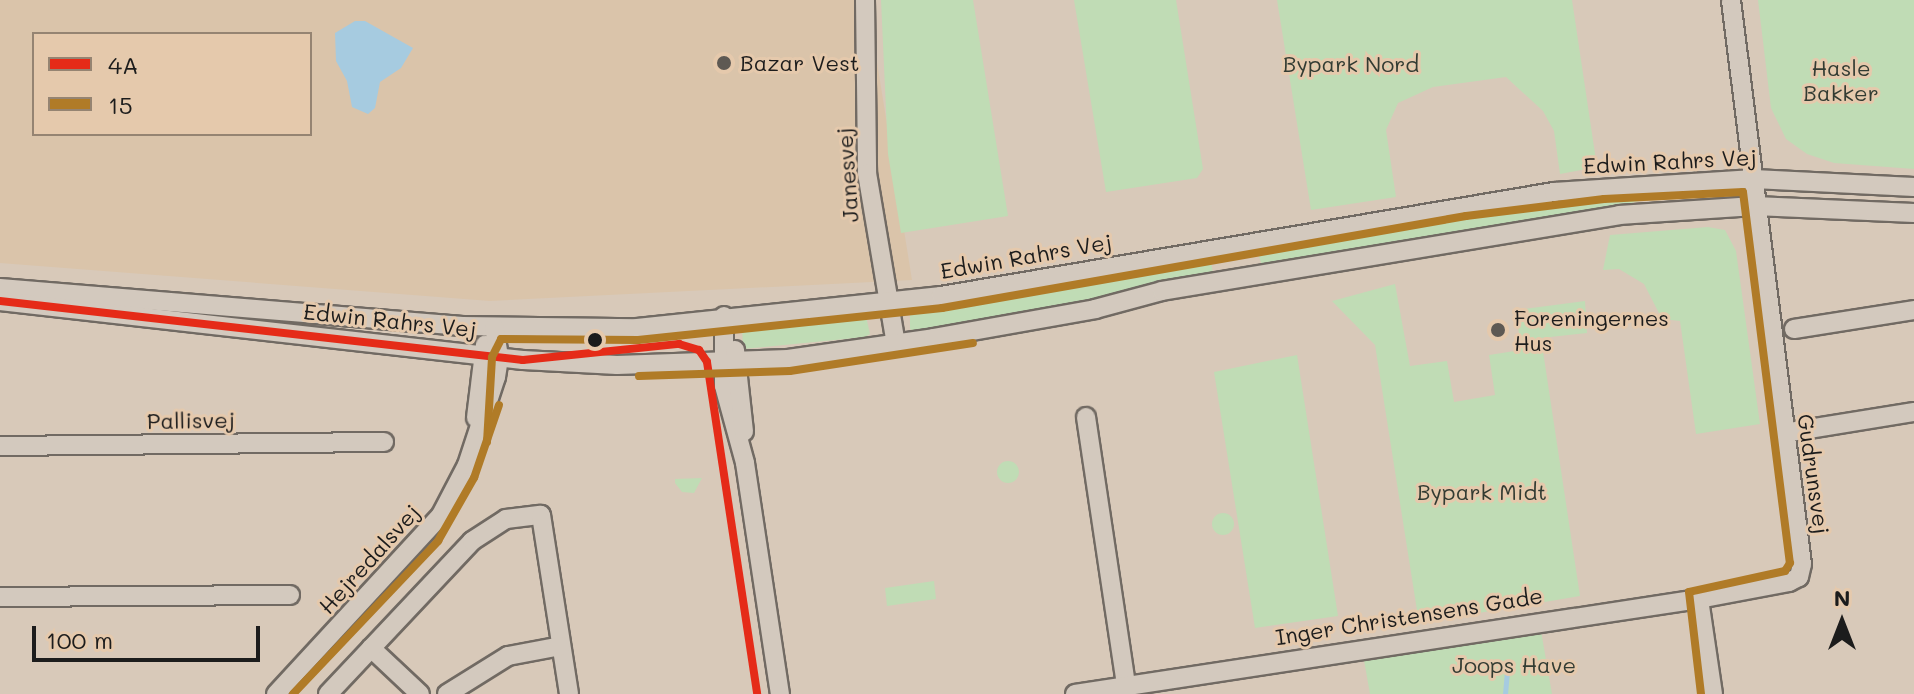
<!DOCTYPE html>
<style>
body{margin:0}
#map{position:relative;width:1914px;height:694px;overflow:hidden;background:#d8c9b9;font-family:Mali,sans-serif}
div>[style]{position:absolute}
.built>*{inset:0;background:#dac4aa}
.green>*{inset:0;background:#c0dcb5}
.round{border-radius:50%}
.water>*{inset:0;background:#a6cbe0}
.stream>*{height:5px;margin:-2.5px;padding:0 2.5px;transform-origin:2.5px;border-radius:2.5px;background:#a6cbe0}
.roads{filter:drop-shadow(2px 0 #716a63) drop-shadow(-2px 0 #716a63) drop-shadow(0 2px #716a63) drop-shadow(0 -2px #716a63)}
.minor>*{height:18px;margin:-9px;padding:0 9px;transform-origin:9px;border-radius:9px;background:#d3c9be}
.bus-1>*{height:8px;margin:-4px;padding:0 4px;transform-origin:4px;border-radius:4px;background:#e52b18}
.bus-2>*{height:8px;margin:-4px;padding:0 4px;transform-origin:4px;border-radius:4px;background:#b07b27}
.dots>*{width:22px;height:22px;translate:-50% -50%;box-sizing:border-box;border:4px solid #e5c9ac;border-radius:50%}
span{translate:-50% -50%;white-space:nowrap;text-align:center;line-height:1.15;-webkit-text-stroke:6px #e5c9ac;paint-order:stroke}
.poi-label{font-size:22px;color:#1c1c1c}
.left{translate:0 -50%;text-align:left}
.park-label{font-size:22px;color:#323b32}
.street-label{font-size:22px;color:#1c1c1c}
.legend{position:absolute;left:32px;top:32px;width:280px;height:104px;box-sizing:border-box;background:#e5c9ac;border:2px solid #958472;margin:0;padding:10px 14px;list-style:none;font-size:24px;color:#1c1c1c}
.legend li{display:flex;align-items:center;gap:16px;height:40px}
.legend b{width:40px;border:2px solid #958472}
.north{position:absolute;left:1802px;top:582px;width:80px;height:80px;-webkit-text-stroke:6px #e5c9ac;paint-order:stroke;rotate:0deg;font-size:22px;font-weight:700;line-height:32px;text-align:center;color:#1c1c1c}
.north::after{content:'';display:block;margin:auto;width:28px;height:36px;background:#1c1c1c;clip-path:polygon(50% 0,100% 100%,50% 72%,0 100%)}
.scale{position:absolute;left:32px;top:626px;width:228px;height:36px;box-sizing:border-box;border:4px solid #1c1c1c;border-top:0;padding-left:10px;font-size:24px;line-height:28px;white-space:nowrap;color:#1c1c1c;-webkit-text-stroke:6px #e5c9ac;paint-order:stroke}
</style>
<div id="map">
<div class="built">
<i style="clip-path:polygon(evenodd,0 0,867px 0,912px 280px,490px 301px,0 263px,0 0,34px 34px,310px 34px,310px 134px,34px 134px,34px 34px)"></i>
</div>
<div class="green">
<i style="clip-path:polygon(881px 0,973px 0,1008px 216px,901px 233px,888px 154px)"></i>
<i style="clip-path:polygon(1074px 0,1176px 0,1203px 169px,1197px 178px,1106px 192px)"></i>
<i style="clip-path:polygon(1277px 0,1572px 0,1597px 167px,1560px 174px,1554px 131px,1543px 111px,1506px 77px,1433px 87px,1398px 103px,1386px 130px,1396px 197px,1311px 210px)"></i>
<i style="clip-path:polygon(1758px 0,1914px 0,1914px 169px,1834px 163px,1807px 154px,1786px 139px,1771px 108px)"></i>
<i style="clip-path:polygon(1718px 189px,1719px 194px,1653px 197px,1596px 213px,1263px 268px,1256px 248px,1513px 203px)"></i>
<i style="clip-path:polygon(1708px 227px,1725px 230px,1736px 251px,1760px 424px,1696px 434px,1680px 321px,1662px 319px,1644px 284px,1619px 269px,1603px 270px,1610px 235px)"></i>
<i style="clip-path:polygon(1210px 255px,1213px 274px,1094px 304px,916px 332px,910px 329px,910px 306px)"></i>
<i style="clip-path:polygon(1395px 284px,1410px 366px,1447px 361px,1454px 402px,1495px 395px,1489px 355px,1521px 350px,1516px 310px,1585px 301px,1587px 333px,1541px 338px,1580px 596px,1419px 623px,1375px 345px,1332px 301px)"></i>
<i style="clip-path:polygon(865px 312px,870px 334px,865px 337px,743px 349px,742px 326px)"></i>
<i style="clip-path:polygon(1297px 355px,1338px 616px,1255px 628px,1214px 372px)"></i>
<i class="round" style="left:997px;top:461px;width:22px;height:22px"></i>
<i style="clip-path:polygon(702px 478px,694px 493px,682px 492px,675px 483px,675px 479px)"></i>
<i class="round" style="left:1212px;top:513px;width:22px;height:22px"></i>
<i style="clip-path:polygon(934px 581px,936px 599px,887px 606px,885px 588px)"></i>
<i style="clip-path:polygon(1541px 631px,1552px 694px,1370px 694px,1364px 660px)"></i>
</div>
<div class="water">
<i style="clip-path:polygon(355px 21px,365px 21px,413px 48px,401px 68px,380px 82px,375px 108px,368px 114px,352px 107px,347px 81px,336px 61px,335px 33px)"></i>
</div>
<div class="stream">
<i style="left:1505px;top:694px;width:21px;rotate:-85deg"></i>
</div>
<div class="roads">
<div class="minor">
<i style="left:865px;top:0;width:173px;rotate:89.3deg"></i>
<i style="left:867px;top:173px;width:173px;rotate:80.4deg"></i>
<i style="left:0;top:288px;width:464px;rotate:4.7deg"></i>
<i style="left:462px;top:326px;width:175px;rotate:0.7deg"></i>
<i style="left:637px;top:328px;width:306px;rotate:-6deg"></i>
<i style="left:941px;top:296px;width:622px;rotate:-9.63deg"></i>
<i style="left:1554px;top:192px;width:200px;rotate:-3.7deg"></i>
<i style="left:1754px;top:179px;width:160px;rotate:2.9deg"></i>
<i style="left:0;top:301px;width:526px;rotate:6.44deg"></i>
<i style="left:523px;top:360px;width:94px;rotate:3deg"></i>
<i style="left:617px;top:365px;width:171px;rotate:-2deg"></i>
<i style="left:788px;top:359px;width:147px;rotate:-8.2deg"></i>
<i style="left:933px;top:338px;width:165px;rotate:-10.1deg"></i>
<i style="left:1095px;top:309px;width:69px;rotate:-15deg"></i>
<i style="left:1162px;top:291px;width:463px;rotate:-9.4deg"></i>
<i style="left:1619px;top:215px;width:136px;rotate:-3.8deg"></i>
<i style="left:1755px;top:206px;width:159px;rotate:2.5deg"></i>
<i style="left:724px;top:316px;width:70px;rotate:90deg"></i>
<i style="left:724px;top:386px;width:80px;rotate:74.7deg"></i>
<i style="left:745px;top:463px;width:234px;rotate:81.4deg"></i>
<i style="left:1794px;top:329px;width:121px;rotate:-9deg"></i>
<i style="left:735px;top:350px;width:82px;rotate:83.7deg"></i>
<i style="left:1086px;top:417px;width:271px;rotate:81.5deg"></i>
<i style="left:476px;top:418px;width:74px;rotate:-83deg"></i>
<i style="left:1784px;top:433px;width:132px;rotate:-9.2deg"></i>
<i style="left:0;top:446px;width:384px;rotate:-0.6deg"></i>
<i style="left:0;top:597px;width:290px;rotate:-0.4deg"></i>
<i style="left:371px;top:648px;width:67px;rotate:43.2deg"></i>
<i style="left:276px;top:694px;width:243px;rotate:-47.3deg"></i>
<i style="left:441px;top:515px;width:56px;rotate:-62.5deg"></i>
<i style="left:467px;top:465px;width:93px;rotate:-71.8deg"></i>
<i style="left:496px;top:377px;width:20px;rotate:-81deg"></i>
<i style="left:499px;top:357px;width:30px;rotate:-99deg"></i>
<i style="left:328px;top:694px;width:210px;rotate:-46.7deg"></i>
<i style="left:472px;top:541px;width:40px;rotate:-32.9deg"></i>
<i style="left:506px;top:519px;width:35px;rotate:-7deg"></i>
<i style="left:541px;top:515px;width:181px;rotate:81.1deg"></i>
<i style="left:447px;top:694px;width:72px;rotate:-31.9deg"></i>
<i style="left:508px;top:656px;width:54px;rotate:-10.7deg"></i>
<i style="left:1075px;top:694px;width:631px;rotate:-8.66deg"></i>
<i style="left:1713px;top:694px;width:96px;rotate:-98.4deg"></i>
<i style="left:1699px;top:599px;width:92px;rotate:-10.7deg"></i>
<i style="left:1789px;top:582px;width:11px;rotate:-27deg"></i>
<i style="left:1799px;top:577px;width:13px;rotate:-77deg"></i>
<i style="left:1802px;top:564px;width:568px;rotate:-97.18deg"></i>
</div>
</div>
<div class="bus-1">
<i style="left:0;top:301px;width:526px;rotate:6.44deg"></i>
<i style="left:523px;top:360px;width:157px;rotate:-5.9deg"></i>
<i style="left:679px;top:344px;width:21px;rotate:17deg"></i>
<i style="left:699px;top:350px;width:14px;rotate:56deg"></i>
<i style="left:707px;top:362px;width:336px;rotate:81.4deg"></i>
</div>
<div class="bus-2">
<i style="left:639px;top:376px;width:151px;rotate:-1.9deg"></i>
<i style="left:790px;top:371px;width:185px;rotate:-8.7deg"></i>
<i style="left:487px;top:442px;width:85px;rotate:-86.6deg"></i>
<i style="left:492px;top:357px;width:20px;rotate:-63deg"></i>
<i style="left:501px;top:339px;width:137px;rotate:0.4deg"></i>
<i style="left:638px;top:340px;width:306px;rotate:-6deg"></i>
<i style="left:942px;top:308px;width:532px;rotate:-9.96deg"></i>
<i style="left:1466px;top:216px;width:139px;rotate:-7deg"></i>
<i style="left:1604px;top:199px;width:139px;rotate:-2.9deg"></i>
<i style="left:1743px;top:192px;width:374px;rotate:82.8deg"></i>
<i style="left:1790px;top:563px;width:9px;rotate:122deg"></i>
<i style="left:1785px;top:571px;width:98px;rotate:167.7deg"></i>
<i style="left:1689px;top:592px;width:103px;rotate:83.3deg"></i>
<i style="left:293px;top:694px;width:211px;rotate:-46.5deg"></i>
<i style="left:438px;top:541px;width:73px;rotate:-60.3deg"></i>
<i style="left:474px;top:478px;width:77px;rotate:-71.1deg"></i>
</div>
<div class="dots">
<i style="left:724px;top:63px;background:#5e5953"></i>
<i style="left:1498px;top:330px;background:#5e5953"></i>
<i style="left:595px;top:340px;background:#1c1c1c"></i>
</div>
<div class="poi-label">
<span class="left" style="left:740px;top:63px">Bazar Vest</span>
<span class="left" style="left:1514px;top:330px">Foreningernes<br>Hus</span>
</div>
<div class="park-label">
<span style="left:1351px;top:64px">Bypark Nord</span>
<span style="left:1841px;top:80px">Hasle<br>Bakker</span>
<span style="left:1482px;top:492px">Bypark Midt</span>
<span style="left:1514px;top:665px">Joops Have</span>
</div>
<div class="street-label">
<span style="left:1670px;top:161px;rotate:-3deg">Edwin Rahrs Vej</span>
<span style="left:847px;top:175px;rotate:-94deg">Janesvej</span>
<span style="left:1026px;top:256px;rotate:-10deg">Edwin Rahrs Vej</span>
<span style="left:390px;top:320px;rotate:6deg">Edwin Rahrs Vej</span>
<span style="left:191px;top:420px;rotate:-1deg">Pallisvej</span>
<span style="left:1814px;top:474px;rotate:82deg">Gudrunsvej</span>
<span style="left:369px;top:559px;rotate:-48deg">Hejredalsvej</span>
<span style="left:1409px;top:616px;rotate:-9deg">Inger Christensens Gade</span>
</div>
<ul class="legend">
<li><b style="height:10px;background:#e52b18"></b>4A</li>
<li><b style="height:10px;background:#b07b27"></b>15</li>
</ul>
<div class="north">N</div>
<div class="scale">100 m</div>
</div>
